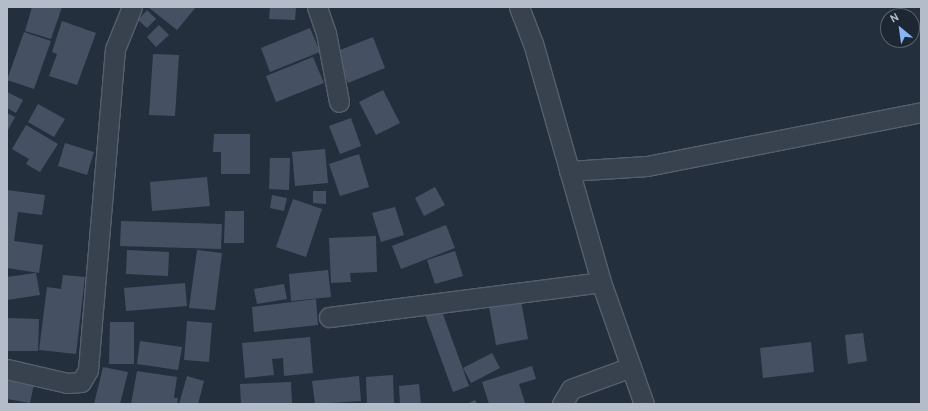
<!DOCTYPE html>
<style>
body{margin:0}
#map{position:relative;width:928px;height:411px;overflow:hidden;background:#242f3e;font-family:Overpass,sans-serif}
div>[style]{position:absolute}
.building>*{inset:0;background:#455162}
.roads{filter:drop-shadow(1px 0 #565f6c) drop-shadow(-1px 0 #565f6c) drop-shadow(0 1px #565f6c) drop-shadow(0 -1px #565f6c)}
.minor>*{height:19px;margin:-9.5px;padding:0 9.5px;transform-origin:9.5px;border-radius:9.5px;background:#38414e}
span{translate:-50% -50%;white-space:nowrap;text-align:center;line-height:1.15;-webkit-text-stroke:4px #1d2633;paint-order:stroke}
.frame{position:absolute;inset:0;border:8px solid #b4bcc9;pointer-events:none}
.north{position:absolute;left:880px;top:8px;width:40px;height:40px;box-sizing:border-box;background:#1d2633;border:1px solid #59626f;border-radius:50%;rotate:331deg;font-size:11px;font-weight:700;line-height:16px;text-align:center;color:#b4bcc9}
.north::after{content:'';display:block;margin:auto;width:14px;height:18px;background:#8ab4f8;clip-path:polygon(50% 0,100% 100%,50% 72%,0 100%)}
</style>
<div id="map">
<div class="building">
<i style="clip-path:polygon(32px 7px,62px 7px,51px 39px,25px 31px)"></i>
<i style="clip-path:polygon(148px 7px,196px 7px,177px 30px)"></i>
<i style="clip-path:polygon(270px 7px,296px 8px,295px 20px,269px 19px)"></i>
<i style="clip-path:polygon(147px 10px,156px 19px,147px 28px,138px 20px)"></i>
<i style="clip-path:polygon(62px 21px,96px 33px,77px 85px,49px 76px,57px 54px,52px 52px)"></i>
<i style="clip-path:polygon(159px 25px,169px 35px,156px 47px,147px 37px)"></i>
<i style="clip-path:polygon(310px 28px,320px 52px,270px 72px,261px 48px)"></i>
<i style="clip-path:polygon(24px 32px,51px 41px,34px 89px,7px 80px)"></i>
<i style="clip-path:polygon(373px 37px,385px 68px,348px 83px,335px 52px)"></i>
<i style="clip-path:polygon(153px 54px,179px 55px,175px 116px,149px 115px)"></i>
<i style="clip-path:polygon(313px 57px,324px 83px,276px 102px,266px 76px)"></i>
<i style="clip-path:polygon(383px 90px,400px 123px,376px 135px,359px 102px)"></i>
<i style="clip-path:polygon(7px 92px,23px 100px,16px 113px,7px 108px)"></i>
<i style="clip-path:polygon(38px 104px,65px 119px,54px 137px,28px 122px)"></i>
<i style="clip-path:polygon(7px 113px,15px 117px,7px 132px)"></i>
<i style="clip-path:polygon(351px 118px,361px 146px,340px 154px,329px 126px)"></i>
<i style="clip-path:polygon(26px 125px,58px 144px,40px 172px,26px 164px,29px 159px,12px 149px)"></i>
<i style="clip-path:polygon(214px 134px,250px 134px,250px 174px,221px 174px,221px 152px,213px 152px)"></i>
<i style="clip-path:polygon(65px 143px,94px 152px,87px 175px,58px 166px)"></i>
<i style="clip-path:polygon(325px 149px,328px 183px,295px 186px,292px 152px)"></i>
<i style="clip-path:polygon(359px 154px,369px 187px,340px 196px,329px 164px)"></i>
<i style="clip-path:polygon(270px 158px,290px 158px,289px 190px,269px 189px)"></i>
<i style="clip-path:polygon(207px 177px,210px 206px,152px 211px,150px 182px)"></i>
<i style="clip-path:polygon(435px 187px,445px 205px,424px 216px,415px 198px)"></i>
<i style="clip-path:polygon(7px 190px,45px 195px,42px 215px,18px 212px,14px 241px,43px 245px,39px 273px,7px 268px)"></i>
<i style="clip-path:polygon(313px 191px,326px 191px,326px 204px,313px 203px)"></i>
<i style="clip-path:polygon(272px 195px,287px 198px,284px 211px,270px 208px)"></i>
<i style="clip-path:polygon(293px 199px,322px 209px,306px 257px,276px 247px)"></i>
<i style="clip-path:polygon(395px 207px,404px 235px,381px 242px,372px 213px)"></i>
<i style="clip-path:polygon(225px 211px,244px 211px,244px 243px,224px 243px)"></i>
<i style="clip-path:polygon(121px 221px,222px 224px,221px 249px,120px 246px)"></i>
<i style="clip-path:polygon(446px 225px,455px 248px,401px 269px,392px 246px)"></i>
<i style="clip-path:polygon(376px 236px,377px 272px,350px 273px,351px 282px,331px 283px,329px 238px)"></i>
<i style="clip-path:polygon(127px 250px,169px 252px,168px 276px,126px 274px)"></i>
<i style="clip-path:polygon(197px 250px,222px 253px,215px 310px,189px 308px)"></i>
<i style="clip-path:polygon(455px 251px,463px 276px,435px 284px,427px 260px)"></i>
<i style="clip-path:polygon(328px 270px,331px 297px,291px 301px,289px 274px)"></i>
<i style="clip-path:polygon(36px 273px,40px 295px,7px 300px,7px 277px)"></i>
<i style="clip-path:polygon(63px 275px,85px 277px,76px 354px,39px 350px,47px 287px,61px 289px)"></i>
<i style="clip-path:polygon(185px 283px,187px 306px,126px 311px,124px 288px)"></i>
<i style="clip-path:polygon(284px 284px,287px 299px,257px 304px,254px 289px)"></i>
<i style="clip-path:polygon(316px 299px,318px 325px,254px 332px,252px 307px)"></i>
<i style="clip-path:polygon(521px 301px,528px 339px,496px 345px,489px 307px)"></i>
<i style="clip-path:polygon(440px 306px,469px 386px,453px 392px,424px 312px)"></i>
<i style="clip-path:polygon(7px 318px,39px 319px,38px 351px,7px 351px)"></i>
<i style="clip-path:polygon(187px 321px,212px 323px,209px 362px,184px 360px)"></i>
<i style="clip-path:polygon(110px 322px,134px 322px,134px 364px,109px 364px)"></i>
<i style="clip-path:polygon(863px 333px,867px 361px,848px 364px,845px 335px)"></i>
<i style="clip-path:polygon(310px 337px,313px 373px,284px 376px,283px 358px,272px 359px,274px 375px,245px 378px,242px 343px)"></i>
<i style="clip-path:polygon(140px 341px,182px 347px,178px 370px,137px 364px)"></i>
<i style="clip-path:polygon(811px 342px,814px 372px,763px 378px,760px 348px)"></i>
<i style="clip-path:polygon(492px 353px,500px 368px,471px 383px,463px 368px)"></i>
<i style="clip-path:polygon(532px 366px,536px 379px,519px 384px,525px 403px,489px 404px,482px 382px)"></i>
<i style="clip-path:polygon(103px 367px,128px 372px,120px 404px,94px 404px)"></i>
<i style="clip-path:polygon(137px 371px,177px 377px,174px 398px,178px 398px,177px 404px,131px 404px)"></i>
<i style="clip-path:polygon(393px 375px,394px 404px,367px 404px,366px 377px)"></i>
<i style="clip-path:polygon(187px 376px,204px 381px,198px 404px,179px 404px)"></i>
<i style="clip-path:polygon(359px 376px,361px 401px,315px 404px,312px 381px)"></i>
<i style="clip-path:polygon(7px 380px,34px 384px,30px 403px,7px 399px)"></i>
<i style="clip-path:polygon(291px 382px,292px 404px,241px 404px,240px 384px)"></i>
<i style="clip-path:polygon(419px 384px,421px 404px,400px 404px,399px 386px)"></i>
<i style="clip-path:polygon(475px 400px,477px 404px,467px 404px)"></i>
</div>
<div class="roads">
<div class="minor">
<i style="left:317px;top:7px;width:28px;rotate:71deg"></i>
<i style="left:326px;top:33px;width:70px;rotate:79.3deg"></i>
<i style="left:519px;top:7px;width:39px;rotate:69deg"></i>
<i style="left:533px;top:43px;width:248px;rotate:74.1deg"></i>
<i style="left:601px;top:282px;width:129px;rotate:70.6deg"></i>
<i style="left:569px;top:171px;width:78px;rotate:-3.7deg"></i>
<i style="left:647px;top:166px;width:279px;rotate:-11.1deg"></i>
<i style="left:329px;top:317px;width:274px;rotate:-7.3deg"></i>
<i style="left:7px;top:369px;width:62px;rotate:13.1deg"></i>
<i style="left:67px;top:383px;width:14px;rotate:-4deg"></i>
<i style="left:81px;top:382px;width:14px;rotate:-60deg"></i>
<i style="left:88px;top:370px;width:322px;rotate:-85.2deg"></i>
<i style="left:115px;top:49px;width:45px;rotate:-68deg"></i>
<i style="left:562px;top:404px;width:17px;rotate:-59deg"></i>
<i style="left:571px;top:389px;width:64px;rotate:-20.1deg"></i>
</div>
</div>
<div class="frame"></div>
<div class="north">N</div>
</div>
